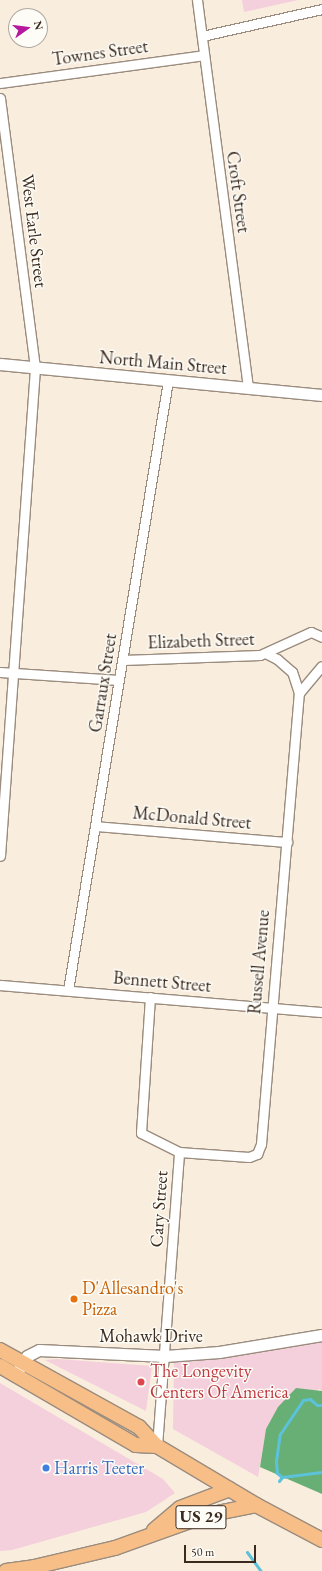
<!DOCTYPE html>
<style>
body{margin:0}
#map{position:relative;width:322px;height:1571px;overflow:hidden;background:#f9edde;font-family:"EB Garamond",serif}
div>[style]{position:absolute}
.built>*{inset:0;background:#f4cfdc}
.forest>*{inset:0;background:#68af75}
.stream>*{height:3px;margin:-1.5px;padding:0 1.5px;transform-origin:1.5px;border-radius:1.5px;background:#5cc2d9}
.roads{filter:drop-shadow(1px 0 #9a8c7e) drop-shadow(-1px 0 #9a8c7e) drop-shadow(0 1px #9a8c7e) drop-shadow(0 -1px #9a8c7e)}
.minor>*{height:9px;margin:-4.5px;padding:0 4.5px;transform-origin:4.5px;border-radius:4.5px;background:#fff}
.tertiary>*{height:11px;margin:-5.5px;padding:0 5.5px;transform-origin:5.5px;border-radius:5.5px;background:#fff}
.primary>*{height:14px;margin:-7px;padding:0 7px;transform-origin:7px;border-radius:7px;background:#f7be87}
.dots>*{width:11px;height:11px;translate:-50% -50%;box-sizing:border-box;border:2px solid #fdfcf7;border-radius:50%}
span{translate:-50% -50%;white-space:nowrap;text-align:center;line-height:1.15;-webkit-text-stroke:3px #fdfcf7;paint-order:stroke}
.shield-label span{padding:1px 3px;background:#fdfcf7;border:1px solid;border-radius:3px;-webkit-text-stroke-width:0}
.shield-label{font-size:17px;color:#3b2a1e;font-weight:700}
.street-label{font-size:18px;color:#3b2a1e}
.food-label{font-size:18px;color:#c56008}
.left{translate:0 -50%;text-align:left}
.health-label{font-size:18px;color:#be3a42}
.shop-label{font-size:18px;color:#366cbe}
.north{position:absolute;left:8px;top:8px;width:40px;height:40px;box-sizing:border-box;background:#fdfcf7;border:1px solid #afa8a0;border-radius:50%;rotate:76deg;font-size:11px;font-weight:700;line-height:16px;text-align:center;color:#3b2a1e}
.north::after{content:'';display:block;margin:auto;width:14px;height:18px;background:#b5179e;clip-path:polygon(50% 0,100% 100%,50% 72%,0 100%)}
.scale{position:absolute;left:184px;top:1545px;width:72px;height:18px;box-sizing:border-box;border:2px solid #3b2a1e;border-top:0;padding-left:5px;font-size:12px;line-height:14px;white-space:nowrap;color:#3b2a1e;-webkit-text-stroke:3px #fdfcf7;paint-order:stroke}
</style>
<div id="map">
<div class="built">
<i style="clip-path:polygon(242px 0,298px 0,244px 12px)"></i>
<i style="clip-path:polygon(322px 1342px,322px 1391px,319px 1389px,266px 1429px,258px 1477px,173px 1429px,174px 1361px)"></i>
<i style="clip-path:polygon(57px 1359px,152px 1366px,146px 1411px,45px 1360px)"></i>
<i style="clip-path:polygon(0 1383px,163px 1479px,175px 1493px,146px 1512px,12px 1550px,0 1551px)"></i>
</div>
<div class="forest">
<i style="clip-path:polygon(296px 1388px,322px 1391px,322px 1494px,260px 1467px,266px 1429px,278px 1407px)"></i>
</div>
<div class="stream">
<i style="left:282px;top:1477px;width:6px;rotate:-141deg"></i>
<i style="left:277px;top:1473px;width:12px;rotate:-95deg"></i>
<i style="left:276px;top:1461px;width:27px;rotate:-82deg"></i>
<i style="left:280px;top:1434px;width:41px;rotate:-55.9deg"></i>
<i style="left:303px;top:1400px;width:7px;rotate:-8deg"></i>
<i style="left:310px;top:1399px;width:9px;rotate:41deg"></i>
<i style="left:317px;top:1405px;width:5px"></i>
<i style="left:279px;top:1481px;width:5px;rotate:-53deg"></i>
<i style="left:282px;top:1477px;width:40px;rotate:-7.1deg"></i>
<i style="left:247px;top:1552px;width:24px;rotate:54deg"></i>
</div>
<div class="roads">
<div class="minor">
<i style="left:197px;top:0;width:391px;rotate:82.5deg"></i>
<i style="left:202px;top:36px;width:123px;rotate:-12.7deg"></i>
<i style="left:0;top:83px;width:206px;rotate:-7.8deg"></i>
<i style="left:0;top:98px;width:272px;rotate:82.6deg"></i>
<i style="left:35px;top:368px;width:489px;rotate:94.1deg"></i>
<i style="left:123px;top:660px;width:137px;rotate:-2.1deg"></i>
<i style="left:260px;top:655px;width:56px;rotate:-24.3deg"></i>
<i style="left:311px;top:632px;width:12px;rotate:24deg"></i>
<i style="left:0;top:672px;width:119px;rotate:3.8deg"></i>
<i style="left:299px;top:693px;width:35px;rotate:-50deg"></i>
<i style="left:95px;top:826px;width:193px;rotate:4.8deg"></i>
<i style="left:0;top:985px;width:323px;rotate:4.8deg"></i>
<i style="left:68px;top:990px;width:617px;rotate:-80.68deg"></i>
<i style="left:150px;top:997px;width:136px;rotate:93.8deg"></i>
<i style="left:141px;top:1133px;width:42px;rotate:26.6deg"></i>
<i style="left:179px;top:1152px;width:70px;rotate:4.1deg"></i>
<i style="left:249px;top:1157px;width:9px;rotate:-21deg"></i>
<i style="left:257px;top:1154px;width:11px;rotate:-68deg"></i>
<i style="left:261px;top:1144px;width:453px;rotate:-85.2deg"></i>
<i style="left:299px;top:693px;width:22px;rotate:-108deg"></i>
<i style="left:292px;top:672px;width:20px;rotate:-139deg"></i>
<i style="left:277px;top:659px;width:11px;rotate:-153deg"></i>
<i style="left:157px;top:1446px;width:295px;rotate:-85.7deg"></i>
</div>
<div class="tertiary">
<i style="left:0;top:364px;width:323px;rotate:5.5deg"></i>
<i style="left:19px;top:1369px;width:15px;rotate:-58deg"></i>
<i style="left:27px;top:1356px;width:13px;rotate:-27deg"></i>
<i style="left:39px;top:1350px;width:126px;rotate:2.7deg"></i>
<i style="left:165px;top:1356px;width:54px;rotate:-4.2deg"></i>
<i style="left:219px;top:1352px;width:104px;rotate:-9.4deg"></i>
</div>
<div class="primary">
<i style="left:0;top:1350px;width:159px;rotate:29deg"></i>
<i style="left:139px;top:1427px;width:26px;rotate:47deg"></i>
<i style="left:157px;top:1446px;width:115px;rotate:30.8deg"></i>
<i style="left:256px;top:1505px;width:75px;rotate:27.9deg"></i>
<i style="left:0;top:1366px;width:157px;rotate:30.2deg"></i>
<i style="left:136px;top:1445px;width:21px;rotate:3deg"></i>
<i style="left:154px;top:1530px;width:34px;rotate:-40deg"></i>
<i style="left:180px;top:1508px;width:53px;rotate:-20.8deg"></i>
<i style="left:6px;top:1571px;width:28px;rotate:-8deg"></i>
<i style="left:34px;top:1567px;width:83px;rotate:-13.2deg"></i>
<i style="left:115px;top:1548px;width:98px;rotate:-19.7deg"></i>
<i style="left:207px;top:1515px;width:50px;rotate:-11.5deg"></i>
</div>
</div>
<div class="dots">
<i style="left:74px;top:1299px;background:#e8710a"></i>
<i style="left:141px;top:1382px;background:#e0444e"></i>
<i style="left:46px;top:1468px;background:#3f7fe0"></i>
</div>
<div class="shield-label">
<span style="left:201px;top:1517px">US 29</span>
</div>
<div class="street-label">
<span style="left:100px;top:53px;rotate:-8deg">Townes Street</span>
<span style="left:238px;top:192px;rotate:82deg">Croft Street</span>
<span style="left:34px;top:231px;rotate:83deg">West Earle Street</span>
<span style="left:163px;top:363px;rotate:5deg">North Main Street</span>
<span style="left:201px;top:641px;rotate:-2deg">Elizabeth Street</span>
<span style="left:103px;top:683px;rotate:-81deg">Garraux Street</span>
<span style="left:192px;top:818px;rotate:5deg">McDonald Street</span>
<span style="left:259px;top:962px;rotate:-85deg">Russell Avenue</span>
<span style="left:162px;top:982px;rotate:5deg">Bennett Street</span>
<span style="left:159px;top:1209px;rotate:-86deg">Cary Street</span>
<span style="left:151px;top:1336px">Mohawk Drive</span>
</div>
<div class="food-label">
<span class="left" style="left:82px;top:1299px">D'Allesandro's<br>Pizza</span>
</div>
<div class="health-label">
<span class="left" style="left:150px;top:1382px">The Longevity<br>Centers Of America</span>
</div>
<div class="shop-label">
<span class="left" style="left:54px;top:1468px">Harris Teeter</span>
</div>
<div class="north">N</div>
<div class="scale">50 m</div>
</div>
